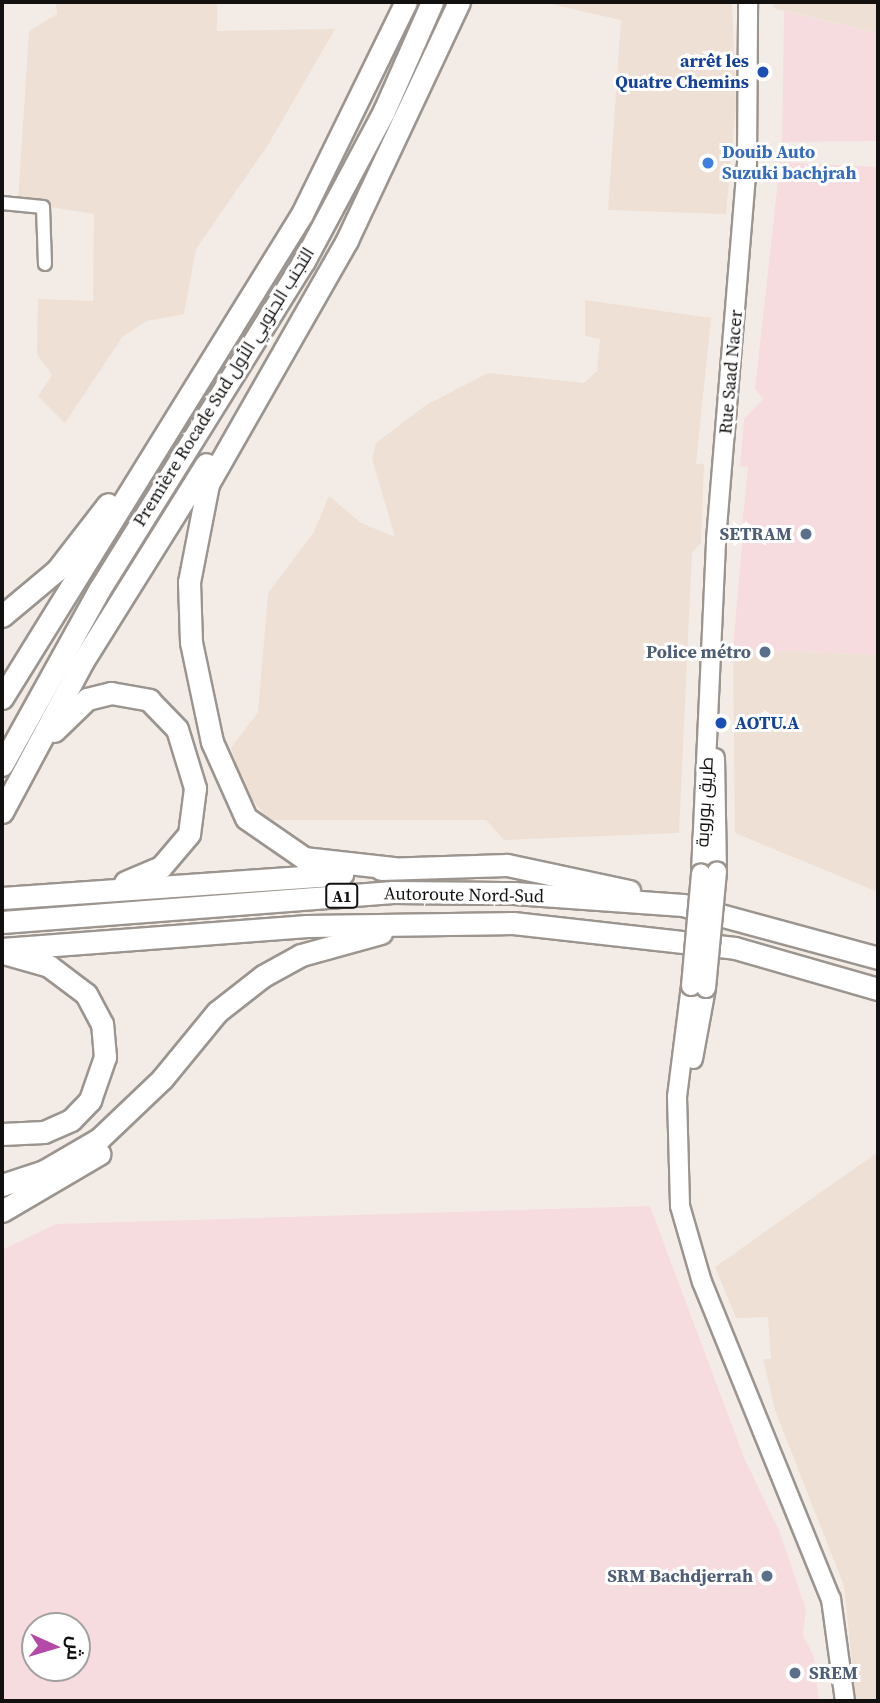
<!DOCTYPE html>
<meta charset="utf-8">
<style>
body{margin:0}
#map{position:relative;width:880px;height:1703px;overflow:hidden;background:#f3ece6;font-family:"Source Serif 4",Cairo,serif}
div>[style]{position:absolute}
.commercial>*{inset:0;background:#f7dcdf}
.built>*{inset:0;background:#eee0d5}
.roads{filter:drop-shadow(2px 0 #9c958f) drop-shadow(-2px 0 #9c958f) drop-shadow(0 2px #9c958f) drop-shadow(0 -2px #9c958f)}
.street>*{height:12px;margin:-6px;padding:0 6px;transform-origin:6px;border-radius:6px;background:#fff}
.secondary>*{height:18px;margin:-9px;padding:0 9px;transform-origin:9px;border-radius:9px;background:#fff}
.highway>*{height:21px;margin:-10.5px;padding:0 10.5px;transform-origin:10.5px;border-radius:10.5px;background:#fff}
.bridges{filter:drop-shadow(2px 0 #9c958f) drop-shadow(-2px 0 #9c958f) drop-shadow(0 2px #9c958f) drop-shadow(0 -2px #9c958f)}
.secondary-bridge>*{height:18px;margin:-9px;padding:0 9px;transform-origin:9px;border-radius:9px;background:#fff}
.dots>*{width:19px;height:19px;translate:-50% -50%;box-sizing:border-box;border:4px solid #fff;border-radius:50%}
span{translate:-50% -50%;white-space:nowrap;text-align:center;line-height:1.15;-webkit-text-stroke:6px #fff;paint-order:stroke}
.shield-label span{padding:2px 5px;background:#fff;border:2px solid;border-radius:5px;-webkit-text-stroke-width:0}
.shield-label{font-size:16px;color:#13110f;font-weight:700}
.transit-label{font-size:18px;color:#164399;font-weight:700}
.right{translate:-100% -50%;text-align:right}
.left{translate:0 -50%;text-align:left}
.shop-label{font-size:18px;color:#366cbe;font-weight:700}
.street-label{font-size:18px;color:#13110f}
.service-label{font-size:18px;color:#4e5e75;font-weight:700}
.frame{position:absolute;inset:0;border:4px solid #13110f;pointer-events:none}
.north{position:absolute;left:21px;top:1612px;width:70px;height:70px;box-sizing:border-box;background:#fff;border:2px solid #a1a09f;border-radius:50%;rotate:94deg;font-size:19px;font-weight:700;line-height:28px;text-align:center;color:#13110f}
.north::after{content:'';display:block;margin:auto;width:24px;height:32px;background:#b549a8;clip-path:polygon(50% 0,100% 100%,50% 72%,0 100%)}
</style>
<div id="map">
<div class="commercial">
<i style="clip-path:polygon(784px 11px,878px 33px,878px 141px,782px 142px)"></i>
<i style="clip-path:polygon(780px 162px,878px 167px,878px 655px,733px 649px,742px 543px,733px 542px,735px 525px,742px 525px,748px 467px,740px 466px,744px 419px,763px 399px,755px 389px)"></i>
<i style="clip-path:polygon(evenodd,650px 1206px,745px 1460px,779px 1530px,806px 1609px,803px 1635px,814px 1657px,819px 1701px,2px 1701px,2px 1250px,56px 1224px,650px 1206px,77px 1626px,77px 1668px,35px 1668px,35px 1626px,77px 1626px)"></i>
</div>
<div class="built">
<i style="clip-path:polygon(56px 2px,217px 2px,217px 31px,335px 29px,268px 145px,196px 249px,184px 314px,147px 321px,123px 336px,65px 423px,38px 396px,52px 375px,37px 354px,38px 299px,93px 301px,94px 214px,18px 202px,29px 31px,57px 14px)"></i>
<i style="clip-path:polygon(541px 2px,732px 2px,736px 106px,726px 214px,608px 210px,621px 20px)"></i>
<i style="clip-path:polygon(774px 2px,878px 2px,878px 33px,773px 8px)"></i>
<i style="clip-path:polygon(585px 300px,711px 318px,696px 464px,704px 464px,701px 543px,692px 553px,679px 833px,504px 840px,486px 820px,269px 820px,246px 792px,231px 748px,258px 712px,268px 593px,314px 532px,329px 496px,361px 523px,395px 537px,372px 459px,376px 443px,426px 405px,488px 373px,584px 383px,597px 371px,600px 339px,585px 336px)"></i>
<i style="clip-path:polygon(733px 649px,878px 655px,878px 892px,735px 833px)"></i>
<i style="clip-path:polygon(878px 1152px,878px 1701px,856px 1701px,844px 1586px,775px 1410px,763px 1359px,771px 1359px,768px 1317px,736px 1318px,715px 1267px)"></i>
</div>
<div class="roads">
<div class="street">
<i style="left:2px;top:203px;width:41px;rotate:5.6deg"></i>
<i style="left:43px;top:207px;width:57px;rotate:88deg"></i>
</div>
<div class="secondary">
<i style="left:715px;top:758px;width:114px;rotate:89deg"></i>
<i style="left:701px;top:873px;width:333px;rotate:-87.4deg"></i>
<i style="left:716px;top:540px;width:379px;rotate:-85.3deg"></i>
<i style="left:747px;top:162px;width:160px;rotate:-89.6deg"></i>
<i style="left:691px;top:986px;width:112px;rotate:97.2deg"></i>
<i style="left:677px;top:1097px;width:109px;rotate:88.4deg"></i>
<i style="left:680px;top:1206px;width:79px;rotate:73.9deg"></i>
<i style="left:702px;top:1282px;width:342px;rotate:67.9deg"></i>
<i style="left:831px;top:1599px;width:103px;rotate:82.2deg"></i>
<i style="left:693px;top:1059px;width:72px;rotate:-79.6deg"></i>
</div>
<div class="highway">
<i style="left:2px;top:616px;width:72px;rotate:-39.9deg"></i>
<i style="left:57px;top:570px;width:83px;rotate:-52.3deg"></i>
<i style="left:2px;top:698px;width:569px;rotate:-58.21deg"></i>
<i style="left:302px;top:214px;width:236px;rotate:-63.9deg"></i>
<i style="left:54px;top:731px;width:46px;rotate:-44.1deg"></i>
<i style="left:87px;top:699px;width:25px;rotate:-14deg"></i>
<i style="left:111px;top:693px;width:39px;rotate:10deg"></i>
<i style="left:149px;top:700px;width:40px;rotate:46deg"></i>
<i style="left:177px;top:729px;width:62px;rotate:73deg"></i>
<i style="left:195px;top:788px;width:46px;rotate:97.4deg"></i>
<i style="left:189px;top:834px;width:43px;rotate:130.3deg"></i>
<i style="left:161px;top:867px;width:39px;rotate:157deg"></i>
<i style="left:2px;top:765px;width:200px;rotate:-61deg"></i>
<i style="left:99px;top:590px;width:388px;rotate:-58.1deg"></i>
<i style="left:304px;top:261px;width:170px;rotate:-61.9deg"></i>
<i style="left:384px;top:111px;width:119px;rotate:-66.2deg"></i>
<i style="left:2px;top:812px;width:171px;rotate:-61.8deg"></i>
<i style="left:83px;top:661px;width:232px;rotate:-58deg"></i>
<i style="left:393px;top:868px;width:90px;rotate:-173.6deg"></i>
<i style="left:304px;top:858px;width:70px;rotate:-145.4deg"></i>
<i style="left:246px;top:818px;width:83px;rotate:-114.1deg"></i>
<i style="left:212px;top:742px;width:102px;rotate:-101.9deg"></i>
<i style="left:191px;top:642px;width:60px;rotate:-91.9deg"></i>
<i style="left:189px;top:582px;width:100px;rotate:-79deg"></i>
<i style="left:208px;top:484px;width:281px;rotate:-60.3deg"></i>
<i style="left:347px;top:240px;width:263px;rotate:-64.8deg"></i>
<i style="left:381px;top:869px;width:126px;rotate:-1.8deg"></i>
<i style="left:507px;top:865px;width:125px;rotate:12deg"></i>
<i style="left:2px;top:898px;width:341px;rotate:-4deg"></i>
<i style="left:2px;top:922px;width:392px;rotate:-4.4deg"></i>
<i style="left:393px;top:892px;width:121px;rotate:0.5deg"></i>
<i style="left:514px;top:893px;width:169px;rotate:4.1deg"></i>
<i style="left:683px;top:905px;width:202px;rotate:15.2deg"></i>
<i style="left:2px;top:949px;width:306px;rotate:-4.3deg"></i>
<i style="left:307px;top:926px;width:206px;rotate:-0.8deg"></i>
<i style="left:513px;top:923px;width:223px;rotate:6.4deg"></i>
<i style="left:735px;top:948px;width:149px;rotate:16deg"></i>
<i style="left:2px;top:1134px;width:42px;rotate:-2.7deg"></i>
<i style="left:44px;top:1132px;width:30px;rotate:-24deg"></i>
<i style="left:71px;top:1120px;width:28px;rotate:-46deg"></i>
<i style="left:90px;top:1100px;width:46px;rotate:-70.8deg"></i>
<i style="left:105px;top:1057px;width:33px;rotate:-95deg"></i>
<i style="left:102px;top:1024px;width:34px;rotate:-118deg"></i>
<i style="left:86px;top:994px;width:46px;rotate:-142.9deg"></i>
<i style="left:49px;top:966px;width:44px;rotate:-164.1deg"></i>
<i style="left:2px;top:1185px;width:44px;rotate:-18.4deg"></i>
<i style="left:44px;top:1171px;width:64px;rotate:-30.2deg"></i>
<i style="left:99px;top:1139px;width:87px;rotate:-43.6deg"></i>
<i style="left:162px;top:1079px;width:87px;rotate:-50.6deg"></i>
<i style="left:217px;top:1012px;width:58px;rotate:-38deg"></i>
<i style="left:263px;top:976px;width:43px;rotate:-28.9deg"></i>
<i style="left:301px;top:955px;width:83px;rotate:-15.4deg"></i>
<i style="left:2px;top:1211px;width:113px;rotate:-30.4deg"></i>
</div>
</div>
<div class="bridges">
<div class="secondary-bridge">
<i style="left:691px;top:986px;width:113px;rotate:-84.9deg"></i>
<i style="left:706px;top:988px;width:117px;rotate:-84.6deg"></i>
</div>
</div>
<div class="dots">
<i style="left:763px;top:72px;background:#1a4fb4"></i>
<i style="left:708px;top:163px;background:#3f7fe0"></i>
<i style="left:806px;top:534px;background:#5c6f8a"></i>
<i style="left:765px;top:652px;background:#5c6f8a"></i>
<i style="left:721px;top:723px;background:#1a4fb4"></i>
<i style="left:767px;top:1576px;background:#5c6f8a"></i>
<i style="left:795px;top:1673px;background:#5c6f8a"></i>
</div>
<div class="shield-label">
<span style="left:342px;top:896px">A1</span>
</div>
<div class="transit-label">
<span class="right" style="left:749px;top:72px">arrêt les<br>Quatre Chemins</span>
<span class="left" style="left:735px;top:723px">AOTU.A</span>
</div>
<div class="shop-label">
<span class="left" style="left:722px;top:163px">Douib Auto<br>Suzuki bachjrah</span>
</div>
<div class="street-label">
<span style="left:731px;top:372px;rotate:-85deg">Rue Saad Nacer</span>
<span style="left:224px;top:387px;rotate:-58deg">Première Rocade Sud التجنب الجنوبي الأول</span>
<span style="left:705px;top:802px;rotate:-87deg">طريق بوروبة</span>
<span style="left:464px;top:895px;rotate:1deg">Autoroute Nord-Sud</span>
</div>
<div class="service-label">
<span class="right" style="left:792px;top:534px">SETRAM</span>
<span class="right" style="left:751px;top:652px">Police métro</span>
<span class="right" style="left:753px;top:1576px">SRM Bachdjerrah</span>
<span class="left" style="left:809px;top:1673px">SREM</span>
</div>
<div class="frame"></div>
<div class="north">ش</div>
</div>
